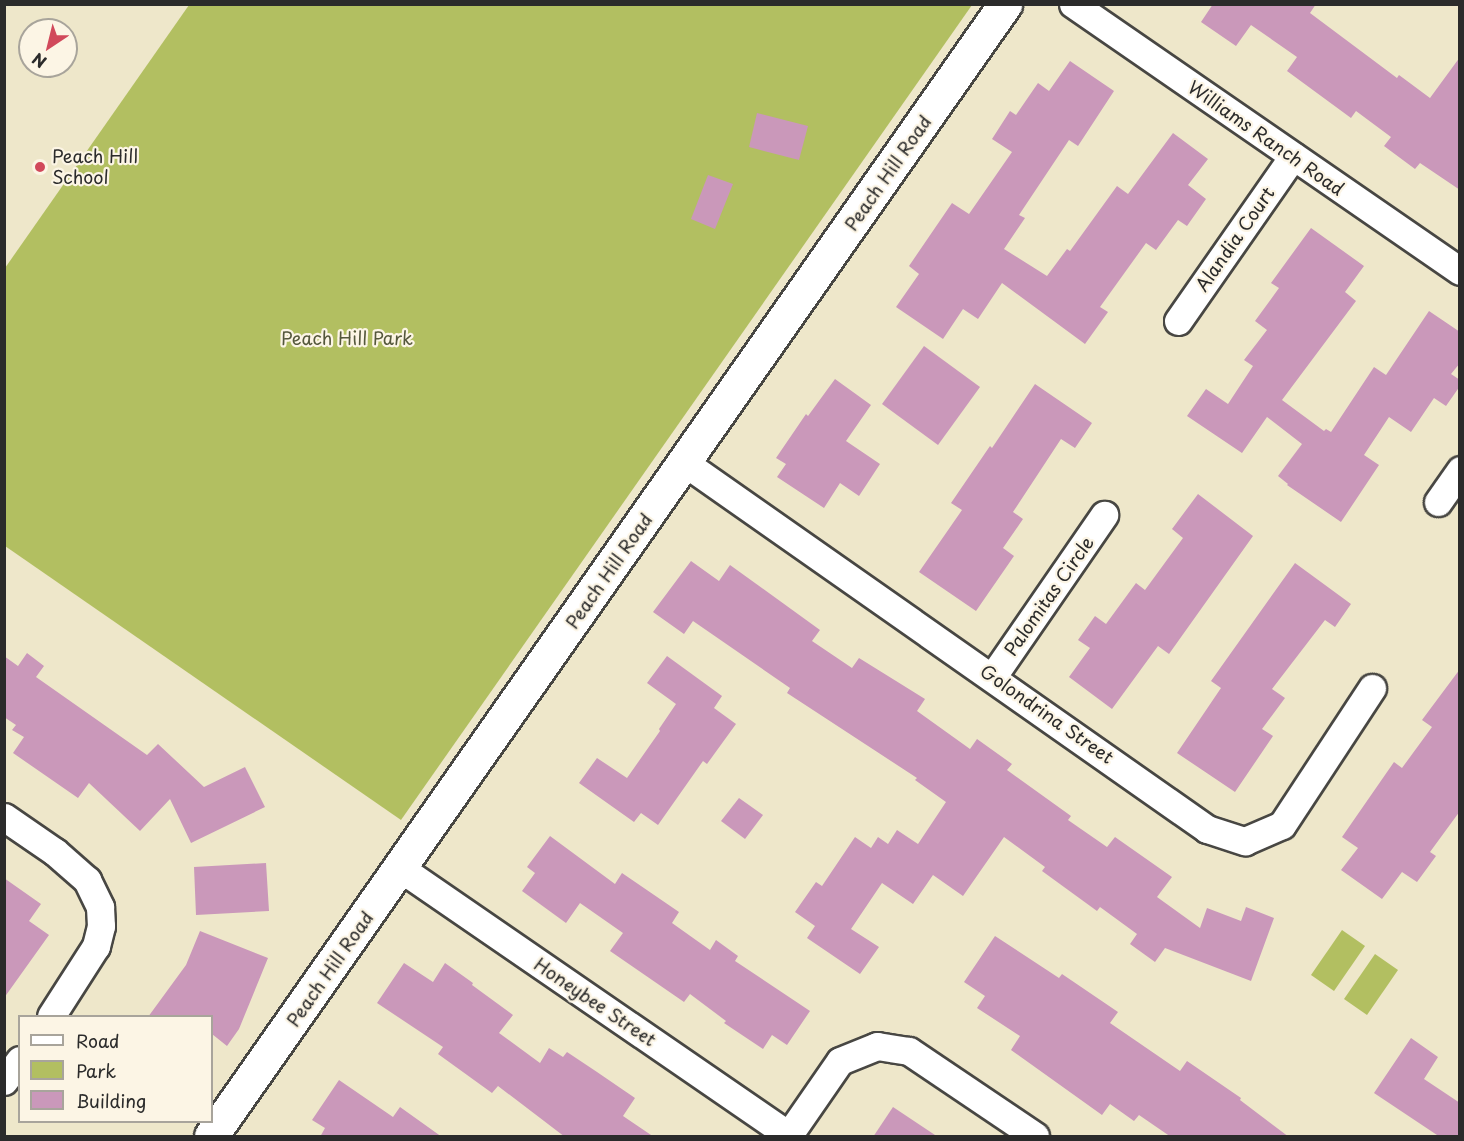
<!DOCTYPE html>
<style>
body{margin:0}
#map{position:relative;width:1464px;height:1141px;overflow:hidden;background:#eee7ca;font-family:"Playpen Sans",sans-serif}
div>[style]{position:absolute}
.green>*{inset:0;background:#b2bf61}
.building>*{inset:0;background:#ca98ba}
.roads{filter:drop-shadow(2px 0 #484743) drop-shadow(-2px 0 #484743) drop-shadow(0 2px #484743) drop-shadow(0 -2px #484743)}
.minor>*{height:27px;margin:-13.5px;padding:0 13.5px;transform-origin:13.5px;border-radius:13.5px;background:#fff}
.tertiary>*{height:33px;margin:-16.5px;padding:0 16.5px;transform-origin:16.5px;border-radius:16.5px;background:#fff}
.dots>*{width:16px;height:16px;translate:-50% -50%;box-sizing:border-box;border:3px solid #fcf5e5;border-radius:50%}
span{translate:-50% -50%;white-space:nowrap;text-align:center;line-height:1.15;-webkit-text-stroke:4.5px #fcf5e5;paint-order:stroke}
.street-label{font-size:18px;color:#2b2b2b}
.poi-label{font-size:18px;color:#2b2b2b}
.left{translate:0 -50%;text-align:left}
.park-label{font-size:18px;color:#54573b}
.frame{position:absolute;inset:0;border:6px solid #2b2b2b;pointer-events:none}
.legend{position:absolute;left:18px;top:1015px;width:195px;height:108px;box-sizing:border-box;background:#fcf5e5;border:2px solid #a8a49b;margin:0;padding:8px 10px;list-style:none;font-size:18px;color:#2b2b2b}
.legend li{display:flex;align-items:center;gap:12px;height:30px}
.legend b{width:30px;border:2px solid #a8a49b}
.north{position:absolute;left:18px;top:18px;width:60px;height:60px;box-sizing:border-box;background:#fcf5e5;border:2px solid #a8a49b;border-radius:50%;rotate:215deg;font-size:16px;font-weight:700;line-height:24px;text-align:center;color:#2b2b2b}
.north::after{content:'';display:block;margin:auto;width:21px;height:27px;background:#d1495b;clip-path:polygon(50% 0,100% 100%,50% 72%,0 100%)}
</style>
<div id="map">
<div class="green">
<i style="clip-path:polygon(189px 5px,972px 5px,401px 820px,5px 546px,5px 268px)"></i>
<i style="clip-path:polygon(1342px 930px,1365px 946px,1334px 991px,1311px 975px)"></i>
<i style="clip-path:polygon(1375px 954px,1398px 970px,1367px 1015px,1344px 999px)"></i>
</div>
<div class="building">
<i style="clip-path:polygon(1213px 4px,1316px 4px,1310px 13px,1397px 78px,1399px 75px,1430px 98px,1460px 57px,1460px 190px,1420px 163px,1415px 169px,1384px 146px,1391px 137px,1356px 111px,1351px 118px,1287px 71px,1297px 57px,1251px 25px,1236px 46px,1201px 22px)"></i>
<i style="clip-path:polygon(1070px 61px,1114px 91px,1078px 146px,1069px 140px,1019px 215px,1025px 218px,1004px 249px,1047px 276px,1067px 249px,1070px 251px,1117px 186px,1128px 194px,1173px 133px,1208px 159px,1188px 185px,1206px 199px,1187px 226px,1178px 220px,1156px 250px,1146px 243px,1100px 307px,1108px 312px,1085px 344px,1002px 283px,978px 319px,963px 309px,943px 339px,896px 307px,919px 274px,909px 266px,952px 203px,969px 214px,1012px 152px,992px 139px,1010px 111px,1016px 115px,1038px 83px,1049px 91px)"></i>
<i style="clip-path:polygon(757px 113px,808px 126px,799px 160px,749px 147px)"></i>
<i style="clip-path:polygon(708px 175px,733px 184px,715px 229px,691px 219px)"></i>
<i style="clip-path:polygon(1311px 228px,1364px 266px,1345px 292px,1356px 301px,1282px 400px,1324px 431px,1326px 429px,1331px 432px,1374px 367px,1386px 375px,1429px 311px,1460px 332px,1460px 363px,1451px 374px,1460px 380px,1460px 386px,1446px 406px,1434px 398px,1411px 432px,1389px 417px,1364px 455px,1379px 465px,1341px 522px,1287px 485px,1288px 484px,1278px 476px,1302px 444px,1267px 417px,1242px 453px,1187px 416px,1206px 389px,1228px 404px,1253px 366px,1244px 360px,1267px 330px,1255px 321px,1279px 288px,1271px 283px)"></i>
<i style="clip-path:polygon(924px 346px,980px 387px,938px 445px,882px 404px)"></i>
<i style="clip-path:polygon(835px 379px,871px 405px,846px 441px,880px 464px,859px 496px,840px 483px,824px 508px,777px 477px,786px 464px,776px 458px,806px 414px,808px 416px)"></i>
<i style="clip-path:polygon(1035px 384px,1092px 423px,1075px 448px,1061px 439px,1013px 512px,1023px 519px,1003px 548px,1014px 556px,976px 611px,919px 572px,962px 510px,951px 503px,990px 446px,992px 448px)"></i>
<i style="clip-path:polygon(1198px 494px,1253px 536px,1169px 654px,1158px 646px,1112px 709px,1069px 677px,1090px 648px,1078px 640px,1095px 616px,1106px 624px,1136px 583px,1145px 590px,1183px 538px,1172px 529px)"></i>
<i style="clip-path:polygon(691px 561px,719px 581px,730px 565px,820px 630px,812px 641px,852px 668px,859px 658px,925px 699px,917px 711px,970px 749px,977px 739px,1012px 764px,1007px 770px,1071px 816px,1068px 820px,1107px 847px,1115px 837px,1172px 877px,1157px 897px,1200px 928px,1207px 908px,1241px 921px,1246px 907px,1274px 918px,1251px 981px,1165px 948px,1155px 962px,1130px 944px,1137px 934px,1100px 907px,1097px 911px,1042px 871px,1045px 867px,1004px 837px,963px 896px,933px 875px,913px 904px,882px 883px,851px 929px,879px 947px,860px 974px,807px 938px,815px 926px,795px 912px,816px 882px,822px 886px,855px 837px,871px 848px,878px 837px,888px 844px,897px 830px,918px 844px,946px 802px,915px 780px,917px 778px,787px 693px,790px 688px,693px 621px,684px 634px,653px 612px)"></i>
<i style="clip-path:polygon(1295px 563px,1351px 604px,1335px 627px,1325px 620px,1272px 689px,1285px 698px,1262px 729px,1273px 736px,1235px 792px,1177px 753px,1221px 688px,1211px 681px)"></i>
<i style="clip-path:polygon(27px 653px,44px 666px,36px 677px,147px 755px,158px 744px,204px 787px,245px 767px,265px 807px,191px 843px,170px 799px,140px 831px,89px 783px,78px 798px,13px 753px,24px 737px,12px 730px,16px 725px,4px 717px,4px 656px,18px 666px)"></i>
<i style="clip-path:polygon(667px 656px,722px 696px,714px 708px,736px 724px,707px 764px,703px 761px,658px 825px,641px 813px,634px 822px,579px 783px,597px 758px,627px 778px,660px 731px,659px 729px,676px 704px,647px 683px)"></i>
<i style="clip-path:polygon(1460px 669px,1460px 811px,1430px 852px,1436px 856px,1417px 882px,1402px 872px,1382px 899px,1341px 870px,1358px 848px,1342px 837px,1394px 762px,1402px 768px,1432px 727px,1422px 720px)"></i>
<i style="clip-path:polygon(739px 798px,763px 815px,745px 839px,721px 821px)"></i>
<i style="clip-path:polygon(550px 836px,615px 884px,622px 873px,679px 912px,672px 923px,710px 950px,716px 940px,738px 956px,735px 961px,810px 1011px,787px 1045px,772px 1035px,763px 1049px,724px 1023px,726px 1021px,690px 994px,684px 1002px,610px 951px,623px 933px,580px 903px,566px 923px,522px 891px,535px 873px,527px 867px)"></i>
<i style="clip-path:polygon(266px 863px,269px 911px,196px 915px,194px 867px)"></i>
<i style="clip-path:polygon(4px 878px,41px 904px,29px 921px,49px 935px,4px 998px)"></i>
<i style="clip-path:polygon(200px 931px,268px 958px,239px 1029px,227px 1046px,212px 1034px,212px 1017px,148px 1017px,186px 965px)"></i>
<i style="clip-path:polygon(995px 936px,1059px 978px,1062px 974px,1118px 1012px,1110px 1023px,1180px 1071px,1187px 1061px,1241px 1098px,1240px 1100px,1289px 1137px,1171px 1137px,1139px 1115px,1134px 1121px,1110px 1104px,1102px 1115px,1011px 1050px,1020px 1036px,977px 1008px,985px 996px,964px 982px)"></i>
<i style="clip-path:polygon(404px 963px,433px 982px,445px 963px,473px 983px,472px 985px,513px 1015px,499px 1033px,540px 1063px,549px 1048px,563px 1057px,567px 1052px,597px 1072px,635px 1098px,623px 1116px,654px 1137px,565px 1137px,498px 1086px,492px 1093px,438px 1054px,443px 1047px,377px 1003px)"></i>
<i style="clip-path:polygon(1411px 1038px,1438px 1057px,1424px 1079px,1460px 1103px,1460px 1137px,1440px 1137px,1374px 1093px)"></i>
<i style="clip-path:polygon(339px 1080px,393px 1117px,400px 1107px,442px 1137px,320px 1137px,325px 1128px,312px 1120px)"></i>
<i style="clip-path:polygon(893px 1107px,938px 1137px,873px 1137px)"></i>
</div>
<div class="roads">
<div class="minor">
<i style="left:1073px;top:4px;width:470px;rotate:34.6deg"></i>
<i style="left:1178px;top:321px;width:201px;rotate:-55.1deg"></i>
<i style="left:685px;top:463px;width:638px;rotate:35.04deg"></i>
<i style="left:1207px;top:829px;width:40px;rotate:18deg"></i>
<i style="left:1245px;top:841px;width:40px;rotate:-23.4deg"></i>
<i style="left:1282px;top:825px;width:164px;rotate:-56.7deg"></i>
<i style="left:1438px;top:502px;width:39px;rotate:-55deg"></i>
<i style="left:993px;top:676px;width:196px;rotate:-55.4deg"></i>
<i style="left:4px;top:817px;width:62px;rotate:34.5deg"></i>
<i style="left:55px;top:852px;width:43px;rotate:41.2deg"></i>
<i style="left:87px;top:880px;width:30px;rotate:64deg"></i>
<i style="left:100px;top:907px;width:19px;rotate:87deg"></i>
<i style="left:101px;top:926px;width:21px;rotate:104deg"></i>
<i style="left:96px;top:946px;width:83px;rotate:122.7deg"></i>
<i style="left:400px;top:868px;width:472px;rotate:34.5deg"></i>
<i style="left:4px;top:1081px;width:26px;rotate:-53deg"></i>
<i style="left:788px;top:1136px;width:91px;rotate:-55.3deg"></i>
<i style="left:840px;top:1061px;width:40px;rotate:-22deg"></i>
<i style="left:877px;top:1046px;width:32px;rotate:9deg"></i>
<i style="left:909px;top:1051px;width:152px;rotate:34deg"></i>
</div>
<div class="tertiary">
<i style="left:211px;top:1136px;width:1383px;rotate:-54.95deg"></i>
</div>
</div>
<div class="dots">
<i style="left:40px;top:167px;background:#d1495b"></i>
</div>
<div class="street-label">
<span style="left:1266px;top:138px;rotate:35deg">Williams Ranch Road</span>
<span style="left:888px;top:173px;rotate:-55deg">Peach Hill Road</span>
<span style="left:1235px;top:239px;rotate:-55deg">Alandia Court</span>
<span style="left:609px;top:571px;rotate:-55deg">Peach Hill Road</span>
<span style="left:1049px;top:596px;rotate:-55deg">Palomitas Circle</span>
<span style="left:1047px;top:714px;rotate:35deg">Golondrina Street</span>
<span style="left:330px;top:969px;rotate:-55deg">Peach Hill Road</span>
<span style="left:595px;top:1002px;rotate:34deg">Honeybee Street</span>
</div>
<div class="poi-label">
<span class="left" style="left:52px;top:167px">Peach Hill<br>School</span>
</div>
<div class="park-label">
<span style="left:347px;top:338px">Peach Hill Park</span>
</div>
<div class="frame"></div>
<ul class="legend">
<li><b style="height:8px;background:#fff"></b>Road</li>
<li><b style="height:16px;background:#b2bf61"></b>Park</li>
<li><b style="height:16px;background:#ca98ba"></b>Building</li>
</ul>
<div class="north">N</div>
</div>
